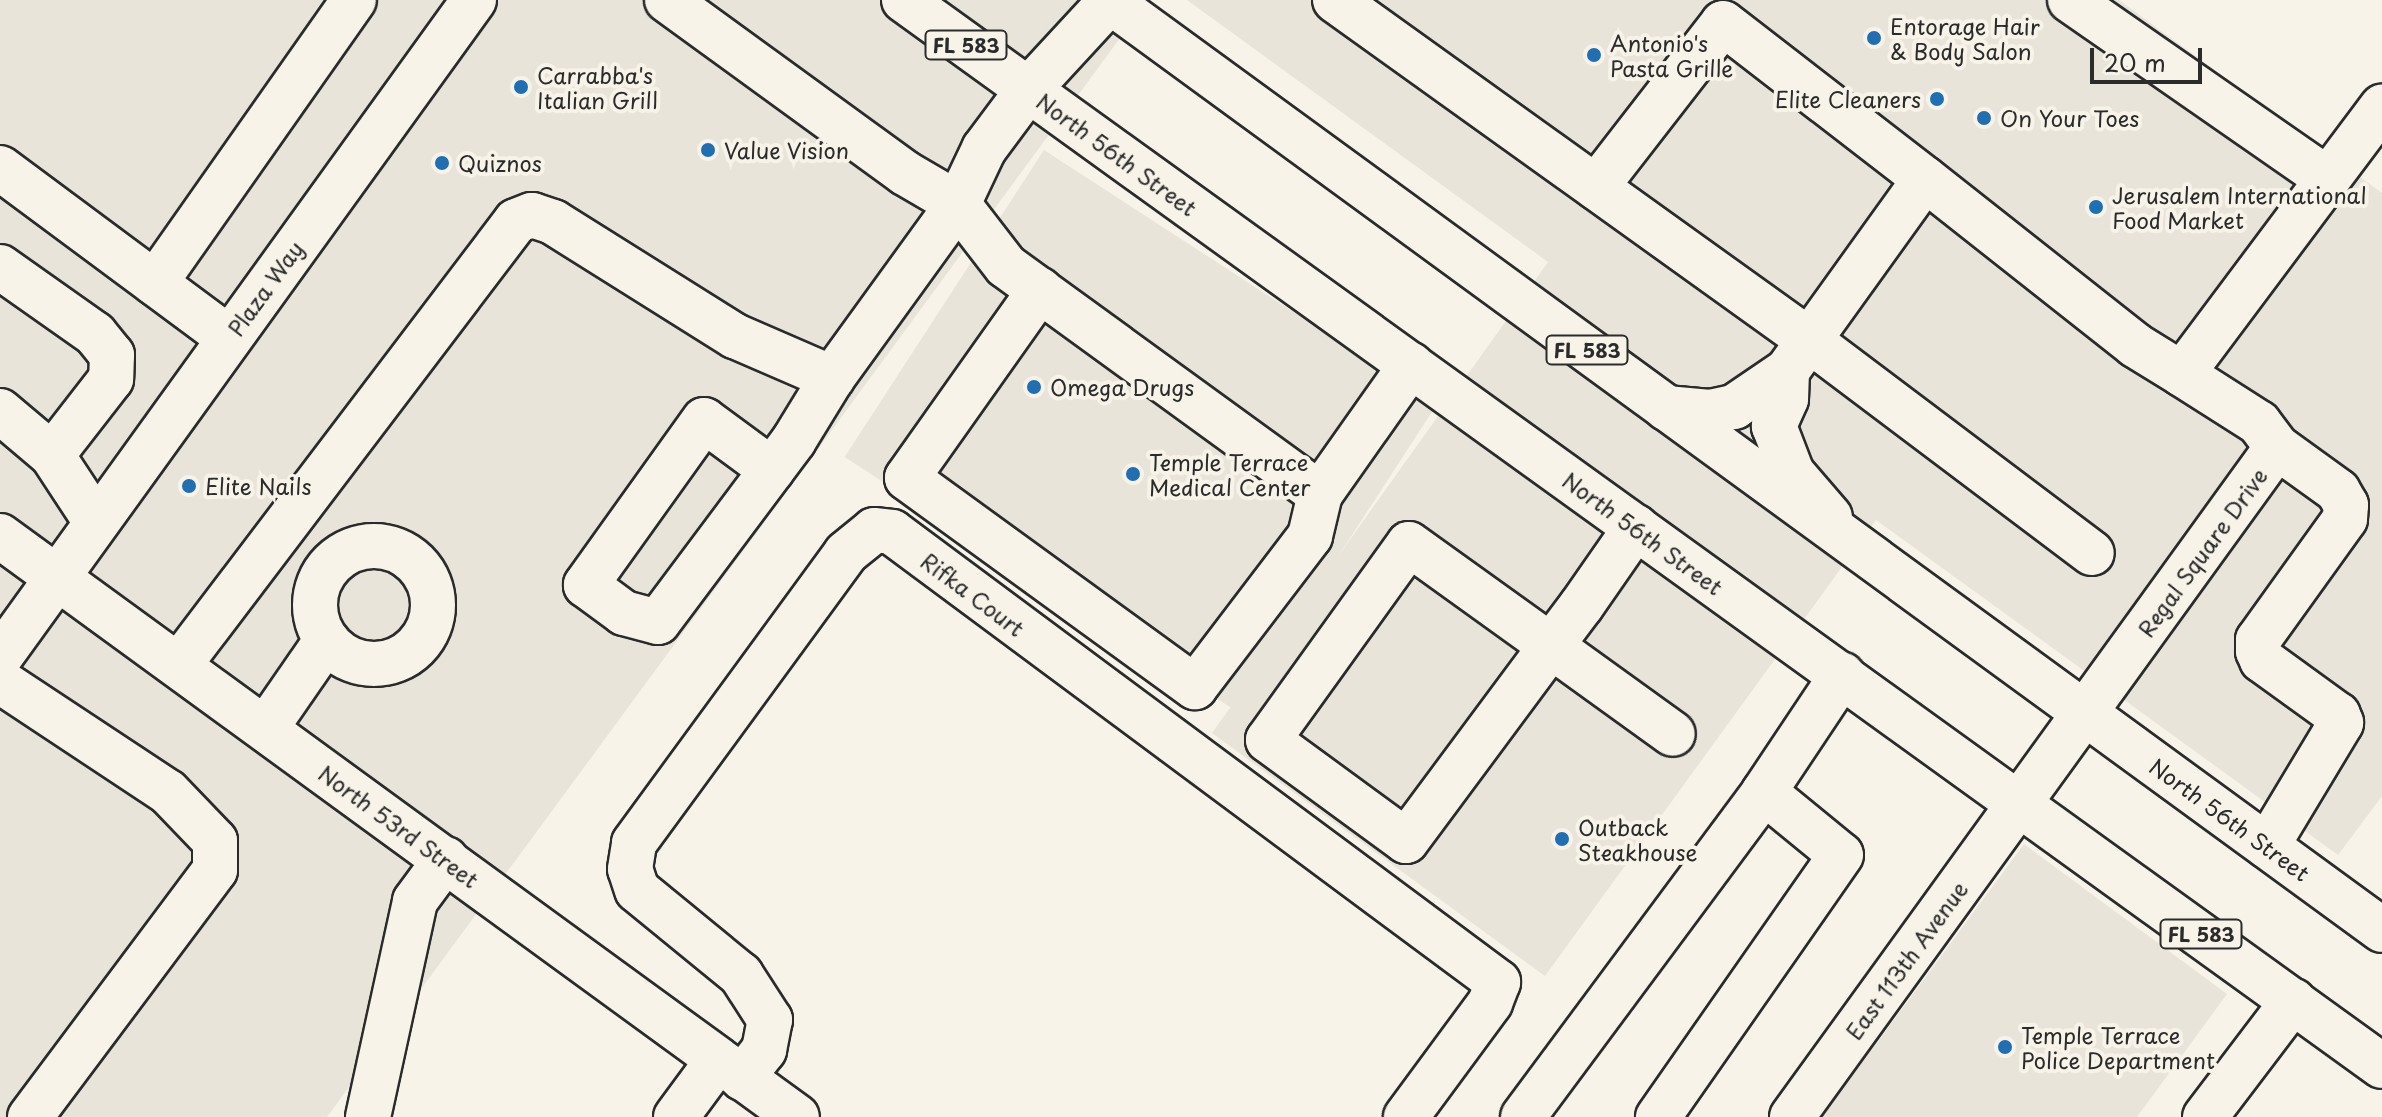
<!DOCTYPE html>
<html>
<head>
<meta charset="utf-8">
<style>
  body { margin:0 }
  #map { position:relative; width:2382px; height:1117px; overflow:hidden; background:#f7f3e8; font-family:"Playpen Sans",sans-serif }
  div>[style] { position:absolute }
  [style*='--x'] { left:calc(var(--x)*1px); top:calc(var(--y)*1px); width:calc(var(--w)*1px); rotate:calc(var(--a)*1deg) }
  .built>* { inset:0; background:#e8e4da; transform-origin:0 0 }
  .roads { filter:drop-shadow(2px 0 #2b2b2b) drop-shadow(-2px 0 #2b2b2b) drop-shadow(0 2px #2b2b2b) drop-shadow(0 -2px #2b2b2b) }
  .minor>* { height:44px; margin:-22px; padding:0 22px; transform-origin:22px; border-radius:22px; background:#f7f3e8 }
  .minor>.ring { margin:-22px; padding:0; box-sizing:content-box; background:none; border:44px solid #f7f3e8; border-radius:50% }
  .major>* { height:44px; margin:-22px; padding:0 22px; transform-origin:22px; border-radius:22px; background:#f7f3e8 }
  .dots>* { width:22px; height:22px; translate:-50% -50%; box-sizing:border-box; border:4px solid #f7f3e8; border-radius:50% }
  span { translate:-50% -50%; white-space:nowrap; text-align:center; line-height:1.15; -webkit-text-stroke:8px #f7f3e8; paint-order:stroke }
  .shield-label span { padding:2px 6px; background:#f7f3e8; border:2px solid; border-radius:6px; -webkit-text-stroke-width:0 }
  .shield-label { font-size:20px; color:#2b2b2b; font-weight:700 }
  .poi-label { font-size:22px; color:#2b2b2b }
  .left { translate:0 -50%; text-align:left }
  .right { translate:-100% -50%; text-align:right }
  .street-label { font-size:22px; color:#2b2b2b }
  .scale { position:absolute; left:2090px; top:48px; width:112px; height:36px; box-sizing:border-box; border:4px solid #2b2b2b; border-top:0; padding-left:10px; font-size:24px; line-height:28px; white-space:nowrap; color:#2b2b2b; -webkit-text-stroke:6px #f7f3e8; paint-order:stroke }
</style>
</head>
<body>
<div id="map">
  <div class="built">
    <div style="clip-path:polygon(0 0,1148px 0,327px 1117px,0 1117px)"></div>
    <div style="clip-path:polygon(1187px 0,2119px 0,2382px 193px,2382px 796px,2338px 855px,1876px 520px,1545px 976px,1212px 733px,1548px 262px)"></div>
    <div style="left:1044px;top:150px;width:468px;height:366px;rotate:33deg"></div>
    <div style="clip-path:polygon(2024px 844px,2227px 994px,2137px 1117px,1822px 1117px)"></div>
  </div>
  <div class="roads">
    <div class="minor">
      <div style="--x:667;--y:0;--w:294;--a:36"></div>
      <div style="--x:905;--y:173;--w:61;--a:30.3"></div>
      <div style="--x:958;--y:204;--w:78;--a:52.3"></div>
      <div style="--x:1006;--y:266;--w:388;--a:36"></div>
      <div style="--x:1320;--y:494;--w:158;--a:-54.8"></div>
      <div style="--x:1335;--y:0;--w:583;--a:35.65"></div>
      <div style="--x:1809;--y:340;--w:354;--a:37"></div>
      <div style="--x:2070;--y:0;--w:314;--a:34.8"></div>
      <div style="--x:0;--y:168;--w:285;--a:36.6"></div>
      <div style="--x:1596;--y:187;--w:207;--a:-52.2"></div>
      <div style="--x:1723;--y:23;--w:255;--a:37.7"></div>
      <div style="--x:0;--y:267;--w:116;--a:35.2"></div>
      <div style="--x:95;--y:334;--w:27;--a:51"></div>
      <div style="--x:112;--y:355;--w:24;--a:92"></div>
      <div style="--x:111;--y:379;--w:96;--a:127.8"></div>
      <div style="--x:155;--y:283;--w:346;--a:-54.9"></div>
      <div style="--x:1040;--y:290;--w:230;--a:125.3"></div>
      <div style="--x:907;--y:478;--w:356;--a:36"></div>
      <div style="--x:1195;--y:687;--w:190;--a:-52.7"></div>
      <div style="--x:1310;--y:536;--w:43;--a:-76.6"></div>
      <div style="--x:1787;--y:371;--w:28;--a:92"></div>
      <div style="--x:1786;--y:399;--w:30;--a:114"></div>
      <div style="--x:1774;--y:426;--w:50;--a:69"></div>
      <div style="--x:1792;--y:473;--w:58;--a:49.2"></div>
      <div style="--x:1666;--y:408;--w:44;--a:5.2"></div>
      <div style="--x:1710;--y:412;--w:25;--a:-12"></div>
      <div style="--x:1734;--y:407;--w:64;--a:-34.2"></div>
      <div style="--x:1787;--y:371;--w:236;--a:-54.3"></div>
      <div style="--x:1925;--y:179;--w:268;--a:38.3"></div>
      <div style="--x:2135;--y:345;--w:55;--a:31.7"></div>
      <div style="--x:0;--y:411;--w:68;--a:40.2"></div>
      <div style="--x:52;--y:455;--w:80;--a:56.7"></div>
      <div style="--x:772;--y:470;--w:84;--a:-143.7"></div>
      <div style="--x:704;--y:420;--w:203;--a:125.6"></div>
      <div style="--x:586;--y:585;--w:47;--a:36.4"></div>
      <div style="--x:624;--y:613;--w:35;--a:15"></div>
      <div style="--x:658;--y:622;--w:227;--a:-53.2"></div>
      <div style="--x:794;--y:440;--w:73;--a:-58.5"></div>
      <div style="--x:832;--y:378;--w:215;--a:-54.1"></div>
      <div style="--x:958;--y:204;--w:61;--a:-64.7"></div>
      <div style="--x:984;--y:149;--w:74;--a:-53.3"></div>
      <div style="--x:1028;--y:90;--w:122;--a:-47.3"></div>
      <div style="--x:1636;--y:527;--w:96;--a:124.8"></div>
      <div style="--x:1581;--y:606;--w:50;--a:126.9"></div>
      <div style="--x:1551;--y:646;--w:243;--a:126.6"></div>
      <div style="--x:1406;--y:841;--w:171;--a:-143.8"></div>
      <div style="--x:1268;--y:740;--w:241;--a:-54.3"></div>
      <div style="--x:1409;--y:544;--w:175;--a:35.7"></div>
      <div style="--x:1551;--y:646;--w:150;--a:35.8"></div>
      <div style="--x:0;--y:536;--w:986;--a:36.09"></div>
      <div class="ring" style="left:315px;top:546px;width:74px;height:74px"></div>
      <div style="--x:0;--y:657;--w:810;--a:-54.19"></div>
      <div style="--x:179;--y:665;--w:557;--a:-52.8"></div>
      <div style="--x:516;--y:221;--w:17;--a:-21"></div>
      <div style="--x:532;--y:215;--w:22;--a:18"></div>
      <div style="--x:553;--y:222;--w:215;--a:32.1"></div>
      <div style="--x:735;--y:336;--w:106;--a:23.4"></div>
      <div style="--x:0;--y:681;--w:201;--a:33.5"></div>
      <div style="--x:168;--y:792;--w:68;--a:46.2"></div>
      <div style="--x:215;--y:841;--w:29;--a:90"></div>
      <div style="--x:215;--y:870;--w:309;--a:126.8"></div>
      <div style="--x:266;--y:728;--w:106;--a:-55.4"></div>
      <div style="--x:1764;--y:792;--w:141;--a:-56.3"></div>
      <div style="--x:2267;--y:846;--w:144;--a:-59"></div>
      <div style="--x:2341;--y:723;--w:9;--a:-111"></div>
      <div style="--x:2338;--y:715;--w:94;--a:-144.1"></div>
      <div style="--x:2262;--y:660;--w:10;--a:-114"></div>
      <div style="--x:2258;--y:651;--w:11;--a:-90"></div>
      <div style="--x:2258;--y:640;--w:149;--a:-54.3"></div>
      <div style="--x:2345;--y:519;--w:14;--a:-86"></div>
      <div style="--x:2346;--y:505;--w:16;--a:-120"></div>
      <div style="--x:2338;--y:491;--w:75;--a:-144.2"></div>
      <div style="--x:742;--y:1078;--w:36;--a:-52"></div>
      <div style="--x:764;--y:1050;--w:31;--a:-79"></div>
      <div style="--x:770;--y:1020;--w:54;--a:-122.8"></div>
      <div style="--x:741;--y:975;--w:134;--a:-140.7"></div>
      <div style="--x:637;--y:890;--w:22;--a:-108"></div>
      <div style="--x:630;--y:869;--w:26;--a:-81"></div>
      <div style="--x:634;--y:843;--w:359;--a:-53.8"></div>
      <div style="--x:846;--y:553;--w:36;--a:-39"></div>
      <div style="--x:874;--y:530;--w:18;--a:6"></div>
      <div style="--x:892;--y:532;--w:755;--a:36.6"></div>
      <div style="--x:1498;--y:982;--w:22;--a:111"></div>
      <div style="--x:1490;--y:1003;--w:142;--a:126.4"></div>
      <div style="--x:368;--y:1117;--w:221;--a:-77.7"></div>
      <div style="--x:415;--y:901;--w:52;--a:-53.6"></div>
      <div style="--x:676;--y:1117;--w:71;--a:-53.6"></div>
      <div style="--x:1523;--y:1117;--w:405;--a:-53.4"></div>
      <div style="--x:1764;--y:792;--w:99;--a:39.3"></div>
      <div style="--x:1841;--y:855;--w:320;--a:124.9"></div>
      <div style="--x:1792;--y:1117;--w:827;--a:-54.1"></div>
      <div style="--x:2277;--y:447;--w:30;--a:-127"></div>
      <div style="--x:2259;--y:423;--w:91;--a:-147.5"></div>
      <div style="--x:2182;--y:374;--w:334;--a:-53.2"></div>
      <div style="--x:2205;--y:1117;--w:146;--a:-52.8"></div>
    </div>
    <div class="major">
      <div style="--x:904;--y:0;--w:1822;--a:35.8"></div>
      <div style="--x:1108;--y:0;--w:1577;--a:36.13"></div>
    </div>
  </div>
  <div class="dots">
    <div style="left:1874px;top:38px;background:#1f6fb2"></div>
    <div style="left:1594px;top:55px;background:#1f6fb2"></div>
    <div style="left:521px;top:87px;background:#1f6fb2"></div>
    <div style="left:1937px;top:99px;background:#1f6fb2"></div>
    <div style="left:1984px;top:118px;background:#1f6fb2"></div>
    <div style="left:708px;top:150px;background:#1f6fb2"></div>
    <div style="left:442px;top:163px;background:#1f6fb2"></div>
    <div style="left:2096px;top:207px;background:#1f6fb2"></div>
    <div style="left:1034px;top:387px;background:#1f6fb2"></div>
    <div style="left:1133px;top:474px;background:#1f6fb2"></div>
    <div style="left:189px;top:486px;background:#1f6fb2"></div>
    <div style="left:1562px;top:839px;background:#1f6fb2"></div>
    <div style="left:2005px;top:1047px;background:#1f6fb2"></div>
  </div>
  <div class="shield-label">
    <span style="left:966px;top:45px">FL 583</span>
    <span style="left:1587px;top:350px">FL 583</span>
    <span style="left:2201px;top:934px">FL 583</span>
  </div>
  <div class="poi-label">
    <span class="left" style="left:1890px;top:38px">Entorage Hair<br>&amp; Body Salon</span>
    <span class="left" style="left:1610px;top:55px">Antonio's<br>Pasta Grille</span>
    <span class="left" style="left:537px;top:87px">Carrabba's<br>Italian Grill</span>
    <span class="right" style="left:1921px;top:99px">Elite Cleaners</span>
    <span class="left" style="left:2000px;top:118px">On Your Toes</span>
    <span class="left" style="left:724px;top:150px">Value Vision</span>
    <span class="left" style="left:458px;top:163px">Quiznos</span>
    <span class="left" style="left:2112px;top:207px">Jerusalem International<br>Food Market</span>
    <span class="left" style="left:1050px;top:387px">Omega Drugs</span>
    <span class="left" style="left:1149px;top:474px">Temple Terrace<br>Medical Center</span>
    <span class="left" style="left:205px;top:486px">Elite Nails</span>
    <span class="left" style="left:1578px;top:839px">Outback<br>Steakhouse</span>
    <span class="left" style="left:2021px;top:1047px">Temple Terrace<br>Police Department</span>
  </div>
  <div class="street-label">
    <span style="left:1117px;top:154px;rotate:36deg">North 56th Street</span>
    <span style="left:265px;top:288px;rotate:-54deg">Plaza Way</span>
    <span style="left:1643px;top:533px;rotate:36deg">North 56th Street</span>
    <span style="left:2202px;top:552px;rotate:-54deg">Regal Square Drive</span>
    <span style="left:973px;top:594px;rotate:37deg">Rifka Court</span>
    <span style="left:2230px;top:819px;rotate:36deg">North 56th Street</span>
    <span style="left:399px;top:826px;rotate:36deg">North 53rd Street</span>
    <span style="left:1906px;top:960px;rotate:-54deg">East 113th Avenue</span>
  </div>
  <div class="scale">20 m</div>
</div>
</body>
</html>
